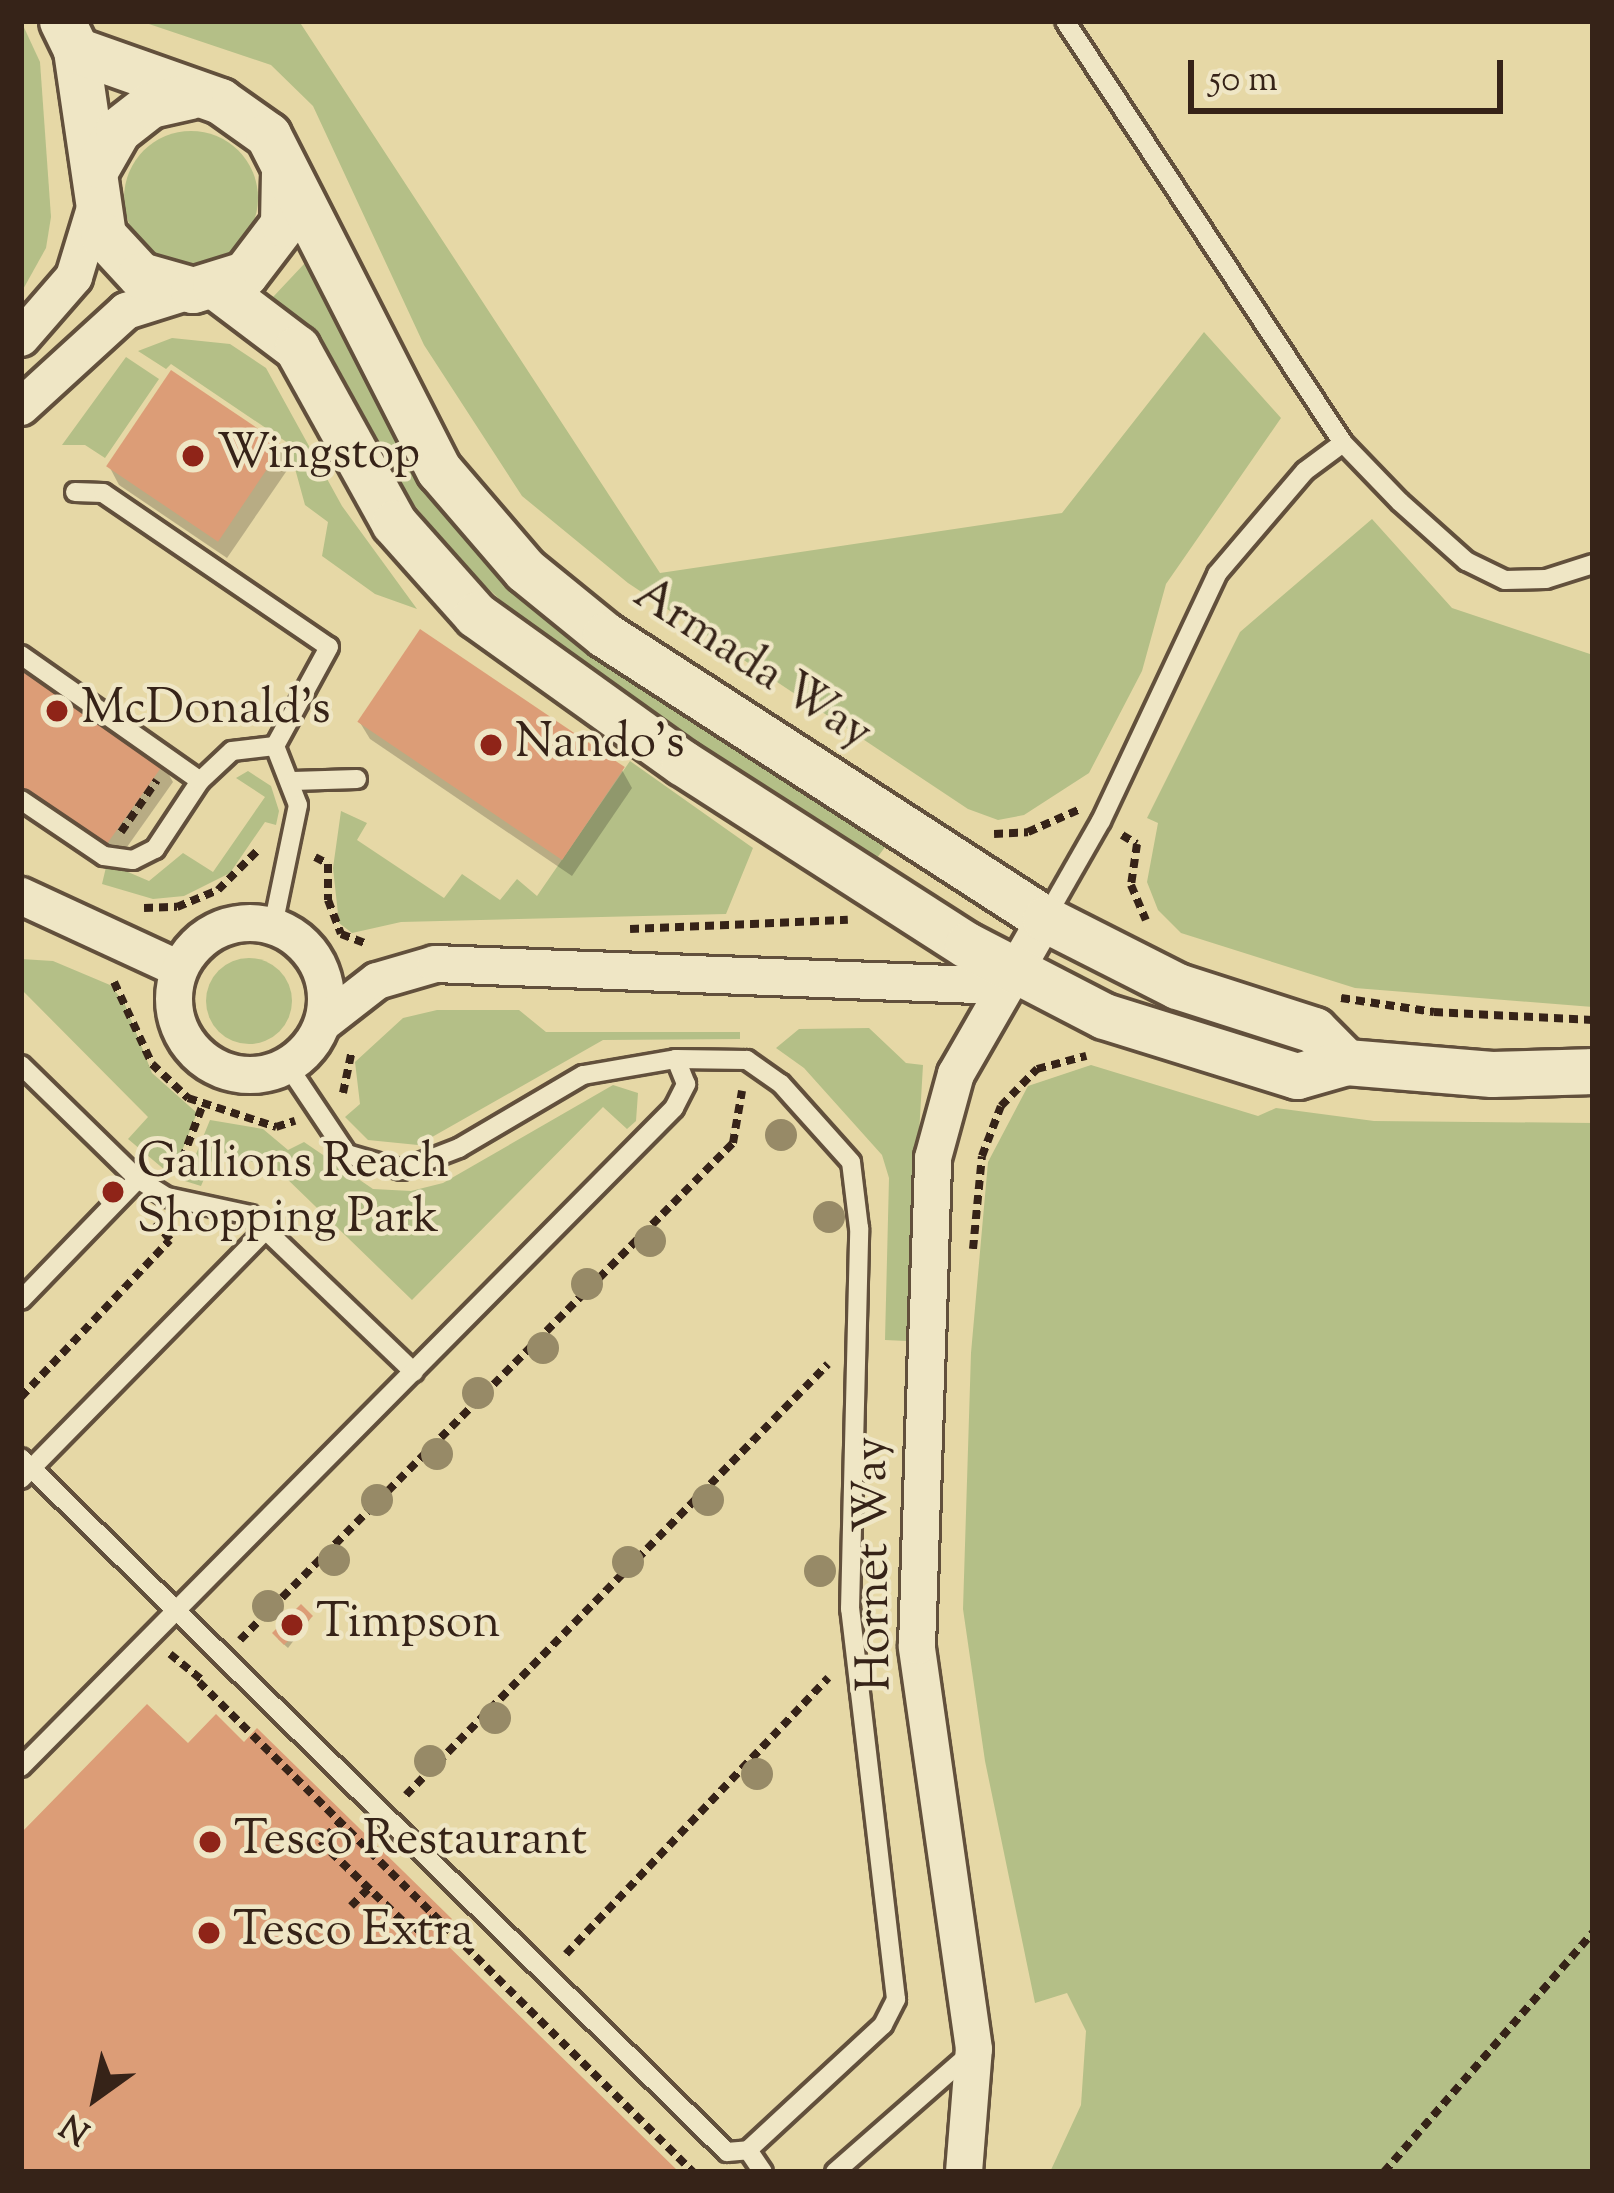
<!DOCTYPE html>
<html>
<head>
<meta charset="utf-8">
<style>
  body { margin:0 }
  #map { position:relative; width:1614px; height:2193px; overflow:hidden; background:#e6d8a6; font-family:"Sorts Mill Goudy",serif }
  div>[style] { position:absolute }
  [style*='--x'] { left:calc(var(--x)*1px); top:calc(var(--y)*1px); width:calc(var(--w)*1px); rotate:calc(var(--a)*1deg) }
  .green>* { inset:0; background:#b4bf87 }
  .round { border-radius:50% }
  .shadow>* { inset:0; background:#0003 }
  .building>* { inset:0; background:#dc9d77; transform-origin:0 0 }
  .path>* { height:8px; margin-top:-4px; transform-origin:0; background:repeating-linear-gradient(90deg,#362318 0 9px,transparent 0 15px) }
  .roads { filter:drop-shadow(3px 0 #62503c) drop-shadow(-3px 0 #62503c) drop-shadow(0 3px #62503c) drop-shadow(0 -3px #62503c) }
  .service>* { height:18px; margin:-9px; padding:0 9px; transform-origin:9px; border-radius:9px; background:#efe6c5 }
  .minor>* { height:36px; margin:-18px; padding:0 18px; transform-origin:18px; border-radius:18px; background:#efe6c5 }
  .minor>.ring { margin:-18px; padding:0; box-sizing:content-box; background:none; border:36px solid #efe6c5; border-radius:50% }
  .tertiary>* { height:45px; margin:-22.5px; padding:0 22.5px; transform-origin:22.5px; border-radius:22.5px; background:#efe6c5 }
  .trees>* { width:32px; height:32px; margin:-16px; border-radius:50%; background:#978a67 }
  .dots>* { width:33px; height:33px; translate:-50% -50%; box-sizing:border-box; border:6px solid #efe6c5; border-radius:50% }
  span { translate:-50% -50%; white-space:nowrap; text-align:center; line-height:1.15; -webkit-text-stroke:9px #efe6c5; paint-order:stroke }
  .poi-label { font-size:48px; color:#362318 }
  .left { translate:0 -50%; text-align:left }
  .street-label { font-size:48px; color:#362318 }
  .frame { position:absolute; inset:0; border:24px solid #362318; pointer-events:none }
  .north { position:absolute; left:36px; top:2037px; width:120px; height:120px; -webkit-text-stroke:9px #efe6c5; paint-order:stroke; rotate:213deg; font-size:33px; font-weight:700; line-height:48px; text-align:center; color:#362318 }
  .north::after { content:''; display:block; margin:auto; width:42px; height:54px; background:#362318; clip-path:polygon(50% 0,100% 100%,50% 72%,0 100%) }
  .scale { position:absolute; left:1188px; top:60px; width:315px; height:54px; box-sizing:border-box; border:6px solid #362318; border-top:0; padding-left:15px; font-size:36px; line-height:42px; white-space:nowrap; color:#362318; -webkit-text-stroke:9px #efe6c5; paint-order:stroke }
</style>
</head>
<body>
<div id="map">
  <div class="green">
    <div style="clip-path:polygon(21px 21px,40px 62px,51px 217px,46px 248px,21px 293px)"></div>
    <div style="clip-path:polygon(140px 21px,299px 21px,660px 573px,1062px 513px,1204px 332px,1281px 418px,1166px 584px,1142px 671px,1089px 773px,1024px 815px,998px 820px,968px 809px,628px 583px,522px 496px,424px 345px,313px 106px,271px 65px)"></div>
    <div class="round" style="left:124px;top:131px;width:134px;height:134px"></div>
    <div style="clip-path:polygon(305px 263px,415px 474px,502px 581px,581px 644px,888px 843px,877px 858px,554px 650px,467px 569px,406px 495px,316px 331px,273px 297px)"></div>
    <div style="clip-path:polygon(172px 338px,230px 344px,266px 368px,342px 506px,417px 609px,375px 594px,322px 556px,328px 522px,305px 505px,288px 443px,171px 364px,166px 369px,138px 351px)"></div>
    <div style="clip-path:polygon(126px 357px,159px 379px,105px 458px,85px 445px,62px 445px)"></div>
    <div style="clip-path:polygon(1372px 519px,1452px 608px,1593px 655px,1593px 1007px,1355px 988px,1181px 933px,1158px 910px,1147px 882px,1158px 823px,1147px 818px,1240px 632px)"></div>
    <div style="clip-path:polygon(630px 761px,753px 848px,726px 914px,401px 922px,352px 933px,339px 923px,333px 868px,341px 811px,367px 823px,357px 840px,444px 898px,462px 874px,500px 900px,517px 879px,537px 896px)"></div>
    <div style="clip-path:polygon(248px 771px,271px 786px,279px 811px,276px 825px,265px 822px,230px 873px,184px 896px,153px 899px,102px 884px,107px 863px,149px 881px,183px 853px,213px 872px,265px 797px,236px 778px)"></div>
    <div class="round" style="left:206px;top:958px;width:86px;height:86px"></div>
    <div style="clip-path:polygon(21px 959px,53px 961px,110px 985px,124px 1002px,152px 1073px,197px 1113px,172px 1176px,128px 1139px,148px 1117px,21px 989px)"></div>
    <div style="clip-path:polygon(437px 1010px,519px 1010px,546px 1032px,740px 1032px,740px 1039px,603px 1040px,418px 1145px,368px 1140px,345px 1117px,360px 1104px,355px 1062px,403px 1018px)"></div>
    <div style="clip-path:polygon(869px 1028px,906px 1063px,923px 1065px,907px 1341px,885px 1340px,889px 1178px,882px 1155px,804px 1068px,776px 1048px,799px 1029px)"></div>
    <div style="clip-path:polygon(1091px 1065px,1258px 1116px,1276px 1108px,1374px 1121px,1593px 1123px,1593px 2172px,1050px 2172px,1081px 2105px,1086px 2031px,1067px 1993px,1035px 2003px,985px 1761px,963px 1609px,971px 1353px,988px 1162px,1028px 1086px)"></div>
    <div style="clip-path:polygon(613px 1085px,638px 1093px,636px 1121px,627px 1129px,603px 1107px,412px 1300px,282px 1174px,243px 1158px,213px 1158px,201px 1186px,185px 1181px,210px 1120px,263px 1129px,288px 1150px,304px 1142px,373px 1189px,411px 1191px,443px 1183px)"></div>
  </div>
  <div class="shadow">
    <div style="clip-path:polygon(279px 448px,290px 466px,227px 558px,119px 485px,109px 466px)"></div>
    <div style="clip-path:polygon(21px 664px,163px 764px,173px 782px,115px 864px,21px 798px)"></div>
    <div style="clip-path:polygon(359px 721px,622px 770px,632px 788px,572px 876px,370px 739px)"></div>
    <div style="clip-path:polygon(311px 1618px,288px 1648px,278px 1639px)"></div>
    <div style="clip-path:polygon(197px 1756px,450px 1921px,438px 1940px,675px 2172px,21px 2172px,21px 1837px)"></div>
  </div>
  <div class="building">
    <div style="left:171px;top:370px;width:135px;height:116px;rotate:34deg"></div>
    <div style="left:420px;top:629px;width:247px;height:112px;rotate:34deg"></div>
    <div style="clip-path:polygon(21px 661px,165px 762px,104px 848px,21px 790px)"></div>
    <div style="left:301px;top:1604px;width:17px;height:41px;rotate:45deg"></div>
    <div style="clip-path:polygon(147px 1704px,188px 1743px,216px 1714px,244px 1742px,257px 1728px,452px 1919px,437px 1935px,679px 2172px,21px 2172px,21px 1833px)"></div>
  </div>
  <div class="path">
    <div style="--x:121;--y:832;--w:63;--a:-55.3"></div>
    <div style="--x:994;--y:834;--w:34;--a:-3"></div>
    <div style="--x:1028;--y:832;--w:55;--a:-23.7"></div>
    <div style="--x:1122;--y:835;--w:17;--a:31"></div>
    <div style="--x:1137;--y:844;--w:41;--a:98.3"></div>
    <div style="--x:1131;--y:885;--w:38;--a:67"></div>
    <div style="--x:315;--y:857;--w:15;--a:28"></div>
    <div style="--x:328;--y:864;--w:36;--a:90"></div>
    <div style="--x:328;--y:900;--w:36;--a:69"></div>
    <div style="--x:341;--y:934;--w:26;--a:21"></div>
    <div style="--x:144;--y:908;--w:33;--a:-2"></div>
    <div style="--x:177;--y:907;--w:44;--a:-22.5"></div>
    <div style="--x:218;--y:890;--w:57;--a:-45"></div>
    <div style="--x:630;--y:929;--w:218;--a:-2.4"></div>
    <div style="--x:114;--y:982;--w:90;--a:65.1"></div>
    <div style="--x:152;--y:1064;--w:50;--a:43.4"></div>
    <div style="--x:188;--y:1098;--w:93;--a:18.2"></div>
    <div style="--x:276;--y:1127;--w:20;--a:-18"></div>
    <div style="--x:1341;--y:998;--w:94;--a:8.6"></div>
    <div style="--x:1434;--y:1012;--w:159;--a:2.9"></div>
    <div style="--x:343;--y:1093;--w:44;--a:-78.2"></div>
    <div style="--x:177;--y:1173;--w:71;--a:-69.3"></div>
    <div style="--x:973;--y:1249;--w:93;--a:-84.5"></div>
    <div style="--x:982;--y:1156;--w:53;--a:-69.2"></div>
    <div style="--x:1001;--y:1106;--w:52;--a:-45.8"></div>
    <div style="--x:1037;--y:1069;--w:51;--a:-14.9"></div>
    <div style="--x:21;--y:1397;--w:216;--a:-46.5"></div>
    <div style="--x:170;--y:1240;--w:23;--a:-128"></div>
    <div style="--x:240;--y:1640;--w:700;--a:-45.23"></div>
    <div style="--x:733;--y:1143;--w:53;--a:-80.2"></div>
    <div style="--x:170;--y:1654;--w:41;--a:39.1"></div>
    <div style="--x:199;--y:1682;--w:696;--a:44.77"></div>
    <div style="--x:406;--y:1795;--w:603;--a:-45.6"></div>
    <div style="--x:343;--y:1820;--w:30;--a:136"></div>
    <div style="--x:321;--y:1841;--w:15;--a:48"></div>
    <div style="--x:331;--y:1852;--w:118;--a:44"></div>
    <div style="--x:416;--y:1934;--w:28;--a:-44"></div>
    <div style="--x:351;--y:1906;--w:25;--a:-45"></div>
    <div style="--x:566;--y:1954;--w:381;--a:-46.5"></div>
    <div style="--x:1384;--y:2172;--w:318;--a:-48.9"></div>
  </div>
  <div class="roads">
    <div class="service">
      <div style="--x:1065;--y:21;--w:505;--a:56.62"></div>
      <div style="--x:1343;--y:443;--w:82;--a:46"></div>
      <div style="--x:1400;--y:502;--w:89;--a:41.8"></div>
      <div style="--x:1466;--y:561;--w:43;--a:26"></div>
      <div style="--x:1505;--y:580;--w:41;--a:-1.4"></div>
      <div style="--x:1546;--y:579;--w:49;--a:-17.7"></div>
      <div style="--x:75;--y:492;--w:28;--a:2"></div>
      <div style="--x:103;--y:493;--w:273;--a:34.3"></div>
      <div style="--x:329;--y:647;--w:113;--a:118.6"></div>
      <div style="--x:275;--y:746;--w:63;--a:68.7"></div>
      <div style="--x:298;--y:805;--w:124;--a:101.7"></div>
      <div style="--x:21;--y:655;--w:219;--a:35.1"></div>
      <div style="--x:293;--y:781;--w:64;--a:-1.8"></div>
      <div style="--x:21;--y:800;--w:100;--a:34"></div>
      <div style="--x:104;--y:856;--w:29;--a:8"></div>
      <div style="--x:133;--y:860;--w:25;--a:-27"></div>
      <div style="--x:155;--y:849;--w:82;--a:-56.5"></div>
      <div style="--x:200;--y:781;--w:44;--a:-43.2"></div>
      <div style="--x:232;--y:751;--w:43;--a:-6.6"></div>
      <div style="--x:1045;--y:919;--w:113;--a:-60.3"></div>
      <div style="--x:1101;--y:821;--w:273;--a:-64.8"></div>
      <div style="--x:1217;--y:574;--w:135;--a:-49.5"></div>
      <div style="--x:1305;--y:471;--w:47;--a:-36.4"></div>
      <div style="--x:21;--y:1065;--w:163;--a:44.3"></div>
      <div style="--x:138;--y:1179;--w:168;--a:134"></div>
      <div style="--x:138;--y:1179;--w:34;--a:32"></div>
      <div style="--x:167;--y:1197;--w:85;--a:12.2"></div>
      <div style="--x:250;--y:1215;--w:227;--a:43.8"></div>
      <div style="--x:21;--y:1458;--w:990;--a:44.51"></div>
      <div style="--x:727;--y:2152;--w:21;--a:-5"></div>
      <div style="--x:748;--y:2150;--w:184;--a:-42.8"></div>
      <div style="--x:883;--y:2025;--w:29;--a:-63"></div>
      <div style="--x:896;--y:1999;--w:393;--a:-96.7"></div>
      <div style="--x:850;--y:1609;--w:381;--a:-88.6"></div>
      <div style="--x:859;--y:1228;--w:66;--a:-96.9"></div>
      <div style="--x:851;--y:1162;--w:105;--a:-131.9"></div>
      <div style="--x:781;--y:1084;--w:42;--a:-144.8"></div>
      <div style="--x:747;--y:1060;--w:71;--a:-179.2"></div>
      <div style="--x:676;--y:1059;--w:94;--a:170.2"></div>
      <div style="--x:583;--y:1075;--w:144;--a:149.5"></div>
      <div style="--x:459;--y:1148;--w:61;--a:158.9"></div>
      <div style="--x:402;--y:1170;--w:57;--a:-163.8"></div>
      <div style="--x:347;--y:1154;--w:106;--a:-123.8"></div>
      <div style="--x:21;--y:1479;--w:352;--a:-45.5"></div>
      <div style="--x:21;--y:1767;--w:928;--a:-45.26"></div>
      <div style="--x:674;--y:1108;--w:27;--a:-63"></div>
      <div style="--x:686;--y:1084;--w:27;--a:-112"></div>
      <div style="--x:748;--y:2150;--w:27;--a:56"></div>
      <div style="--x:835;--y:2172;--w:181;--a:-41.2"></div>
    </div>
    <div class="minor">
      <div style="--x:21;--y:338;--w:81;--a:-49"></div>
      <div style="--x:74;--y:277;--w:72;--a:-73.1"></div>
      <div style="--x:21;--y:407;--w:142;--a:-42.4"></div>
      <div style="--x:126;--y:311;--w:70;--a:-17.4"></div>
      <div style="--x:21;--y:896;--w:174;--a:24.8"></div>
      <div class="ring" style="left:174px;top:923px;width:116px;height:116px"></div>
      <div style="--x:323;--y:1023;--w:68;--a:-37.9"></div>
      <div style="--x:377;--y:981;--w:60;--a:-16.3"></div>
      <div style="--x:435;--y:964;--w:568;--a:2.22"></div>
      <div style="--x:964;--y:2172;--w:123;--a:-85.4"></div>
      <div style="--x:974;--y:2049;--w:407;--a:-98.1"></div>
      <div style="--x:917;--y:1646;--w:488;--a:-88.1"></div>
      <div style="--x:933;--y:1158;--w:87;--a:-74.7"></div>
      <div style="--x:956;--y:1074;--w:179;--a:-60.1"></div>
    </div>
    <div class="tertiary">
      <div style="--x:62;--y:21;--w:32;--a:64"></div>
      <div style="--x:76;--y:50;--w:187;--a:81.7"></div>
      <div style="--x:103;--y:235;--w:54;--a:47.2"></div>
      <div style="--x:140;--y:275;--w:55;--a:15.8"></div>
      <div style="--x:193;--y:290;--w:54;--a:-17.1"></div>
      <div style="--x:245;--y:274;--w:63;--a:-52.8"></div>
      <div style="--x:283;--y:224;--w:52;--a:-88.9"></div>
      <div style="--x:76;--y:50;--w:153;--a:19.5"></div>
      <div style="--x:220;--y:101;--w:59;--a:35.3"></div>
      <div style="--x:268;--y:135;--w:376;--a:63"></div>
      <div style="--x:439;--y:470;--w:132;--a:49.3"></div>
      <div style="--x:525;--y:570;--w:103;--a:39.1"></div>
      <div style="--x:605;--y:635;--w:524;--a:32.84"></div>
      <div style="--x:1045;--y:919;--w:148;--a:26.9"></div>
      <div style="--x:1177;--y:986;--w:144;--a:17.8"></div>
      <div style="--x:1314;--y:1030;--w:45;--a:45"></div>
      <div style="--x:98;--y:165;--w:40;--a:-60.3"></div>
      <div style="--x:118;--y:130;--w:41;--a:-38"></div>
      <div style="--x:150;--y:105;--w:41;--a:-12.7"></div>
      <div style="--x:215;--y:286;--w:103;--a:37.1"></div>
      <div style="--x:297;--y:348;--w:200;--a:61"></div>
      <div style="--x:394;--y:523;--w:123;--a:48.3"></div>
      <div style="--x:476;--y:615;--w:254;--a:35.6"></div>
      <div style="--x:683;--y:763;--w:337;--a:32.7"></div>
      <div style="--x:967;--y:945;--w:154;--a:27.4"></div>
      <div style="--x:1104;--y:1016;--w:202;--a:17.3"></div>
      <div style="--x:1297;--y:1076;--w:51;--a:-15.9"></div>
      <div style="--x:1346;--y:1062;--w:146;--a:4.7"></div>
      <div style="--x:1492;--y:1074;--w:101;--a:-1.7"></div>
    </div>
  </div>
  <div class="trees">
    <div style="left:781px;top:1135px"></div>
    <div style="left:829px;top:1217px"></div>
    <div style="left:650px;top:1241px"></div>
    <div style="left:587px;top:1284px"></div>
    <div style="left:543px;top:1348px"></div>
    <div style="left:478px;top:1393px"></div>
    <div style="left:437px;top:1454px"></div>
    <div style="left:377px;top:1500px"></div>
    <div style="left:708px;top:1500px"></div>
    <div style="left:334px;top:1560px"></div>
    <div style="left:628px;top:1562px"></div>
    <div style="left:820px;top:1571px"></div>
    <div style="left:268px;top:1606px"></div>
    <div style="left:495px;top:1718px"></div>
    <div style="left:430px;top:1761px"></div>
    <div style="left:757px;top:1774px"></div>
  </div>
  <div class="dots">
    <div style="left:193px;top:456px;background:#8f2418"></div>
    <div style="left:57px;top:711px;background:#8f2418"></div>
    <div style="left:491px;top:745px;background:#8f2418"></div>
    <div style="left:113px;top:1192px;background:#8f2418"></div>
    <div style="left:292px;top:1625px;background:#8f2418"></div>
    <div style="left:210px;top:1842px;background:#8f2418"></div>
    <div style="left:209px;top:1933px;background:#8f2418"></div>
  </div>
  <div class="poi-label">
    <span class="left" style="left:217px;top:456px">Wingstop</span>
    <span class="left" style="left:81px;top:711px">McDonald's</span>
    <span class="left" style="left:515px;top:745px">Nando's</span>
    <span class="left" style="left:137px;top:1192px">Gallions Reach<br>Shopping Park</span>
    <span class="left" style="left:316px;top:1625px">Timpson</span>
    <span class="left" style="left:234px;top:1842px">Tesco Restaurant</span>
    <span class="left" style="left:233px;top:1933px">Tesco Extra</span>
  </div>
  <div class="street-label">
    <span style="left:752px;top:665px;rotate:33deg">Armada Way</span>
    <span style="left:875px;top:1564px;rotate:-91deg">Hornet Way</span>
  </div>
  <div class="frame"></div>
  <div class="north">N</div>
  <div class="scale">50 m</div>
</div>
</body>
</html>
